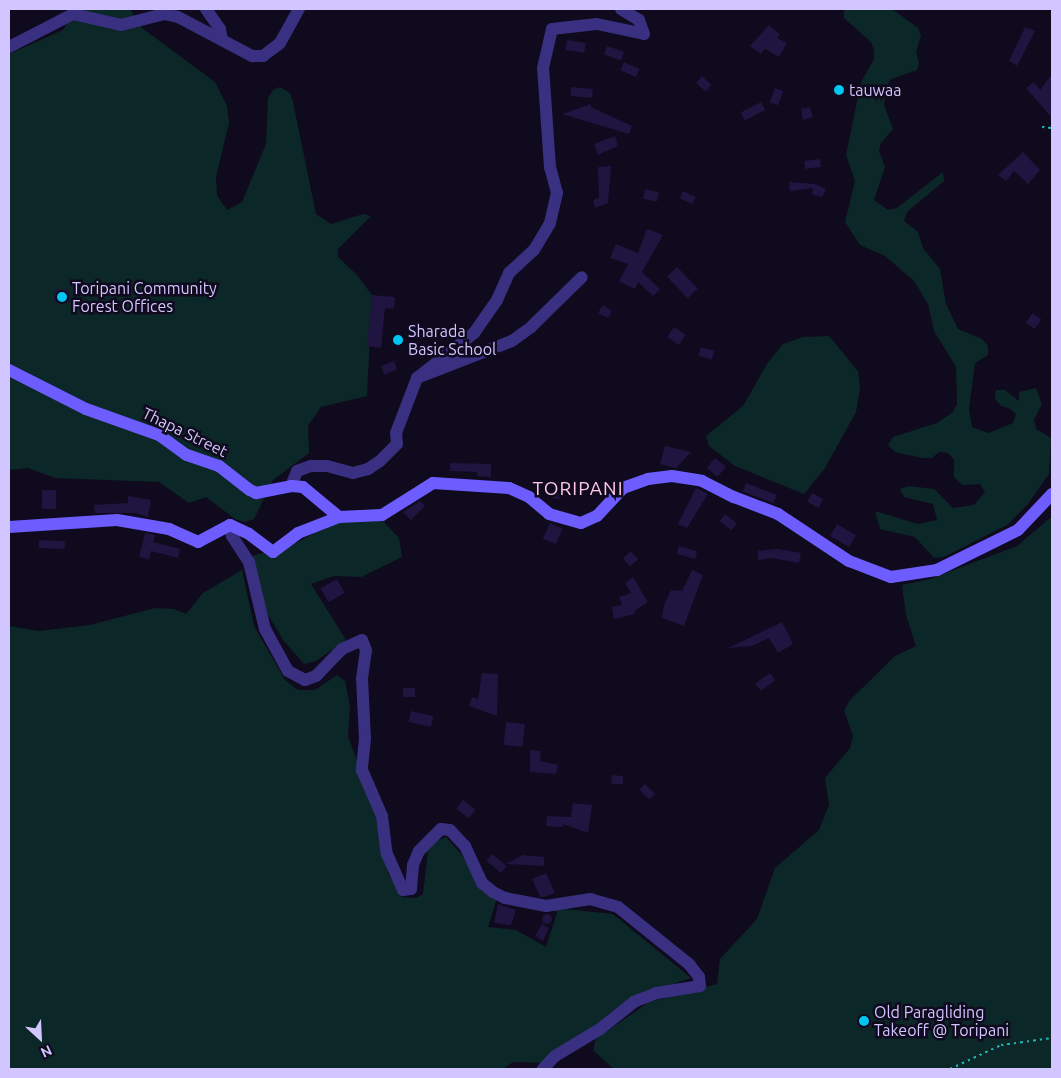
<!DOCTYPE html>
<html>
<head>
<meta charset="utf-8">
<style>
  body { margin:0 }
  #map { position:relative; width:1061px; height:1078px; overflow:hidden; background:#0f0a1d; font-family:Ubuntu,sans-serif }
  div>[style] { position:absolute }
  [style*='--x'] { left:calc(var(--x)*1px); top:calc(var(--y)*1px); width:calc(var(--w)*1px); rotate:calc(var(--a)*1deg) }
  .green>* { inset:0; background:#0c2728 }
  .building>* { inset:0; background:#201440; transform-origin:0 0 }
  .round { border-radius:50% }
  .path>* { height:2px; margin-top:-1px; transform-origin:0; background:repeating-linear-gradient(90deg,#22b5b7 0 2.5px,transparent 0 6.5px) }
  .street>* { height:12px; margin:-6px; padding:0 6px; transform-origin:6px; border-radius:6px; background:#393081 }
  .secondary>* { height:12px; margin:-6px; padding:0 6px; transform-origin:6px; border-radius:6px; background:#6d5dff }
  .dots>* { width:14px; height:14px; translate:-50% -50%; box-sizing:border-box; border:2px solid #0f0a1d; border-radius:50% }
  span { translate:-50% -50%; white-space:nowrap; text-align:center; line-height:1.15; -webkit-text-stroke:5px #0f0a1d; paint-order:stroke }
  .poi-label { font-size:16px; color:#d1c6ff }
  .left { translate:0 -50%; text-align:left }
  .street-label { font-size:16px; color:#d1c6ff }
  .quarter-label { font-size:19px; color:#ffc8e7; letter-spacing:1px }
  .frame { position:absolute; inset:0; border:10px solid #d1c6ff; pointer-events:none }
  .north { position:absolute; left:15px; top:1013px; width:50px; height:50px; -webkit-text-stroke:4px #0f0a1d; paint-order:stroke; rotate:155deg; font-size:14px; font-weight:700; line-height:20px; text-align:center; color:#d1c6ff }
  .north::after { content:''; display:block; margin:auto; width:18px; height:22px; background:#d1c6ff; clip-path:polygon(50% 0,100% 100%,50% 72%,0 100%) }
</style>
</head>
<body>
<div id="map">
  <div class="green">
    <div style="clip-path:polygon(76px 9px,130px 9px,142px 28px,215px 82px,227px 106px,229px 123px,216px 177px,217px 195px,227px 210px,242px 202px,266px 144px,268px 98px,273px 90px,280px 87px,290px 93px,293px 102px,316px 214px,331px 224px,363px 214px,371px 216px,338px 249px,338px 257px,357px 275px,372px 295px,367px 396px,321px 407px,308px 426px,309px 453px,273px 480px,254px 519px,245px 522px,235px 519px,206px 497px,189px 503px,159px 482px,55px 478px,28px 468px,9px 470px,9px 54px,63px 30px)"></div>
    <div style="clip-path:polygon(844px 9px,892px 9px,918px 28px,921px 35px,916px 53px,919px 62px,917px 70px,891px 79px,886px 87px,884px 105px,893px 129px,881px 143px,879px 151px,885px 167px,874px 200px,888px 210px,897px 208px,943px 172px,944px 181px,907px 212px,904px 221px,918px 232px,923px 248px,940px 269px,946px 304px,958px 329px,982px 339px,988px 346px,988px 355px,975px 363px,969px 409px,972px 427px,989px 433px,1013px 423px,1016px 414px,1009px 408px,1001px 406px,995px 399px,996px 390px,1005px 390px,1019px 401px,1019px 392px,1036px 388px,1042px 404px,1034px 420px,1036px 429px,1051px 438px,1049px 474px,1028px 504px,1007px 525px,944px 557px,934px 558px,915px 537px,880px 529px,875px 511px,918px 524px,937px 520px,933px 504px,904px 497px,900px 489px,909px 486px,934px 489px,953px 508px,974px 505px,985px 492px,980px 484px,962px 485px,954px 477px,954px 460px,948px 453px,939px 452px,932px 458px,922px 458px,895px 452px,888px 445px,893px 437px,937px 423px,953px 412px,957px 404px,956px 367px,934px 331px,928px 304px,914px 281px,885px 256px,860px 245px,845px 222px,855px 181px,846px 155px,861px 82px,874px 59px,874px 50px,871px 42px,844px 18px)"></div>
    <div style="clip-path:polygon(829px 336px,858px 371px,860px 389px,856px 412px,825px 468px,804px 494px,735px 466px,709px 446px,706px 436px,743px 406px,767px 364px,783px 344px,803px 337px)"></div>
    <div style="clip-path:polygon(379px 517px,399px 538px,402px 557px,361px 577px,334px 576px,311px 584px,346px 640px,316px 661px,304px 664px,283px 640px,264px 608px,252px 556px,290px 546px,333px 523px)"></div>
    <div style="clip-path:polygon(1050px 518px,1052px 518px,1052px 1069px,614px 1069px,593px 1050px,596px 1039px,649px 1002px,717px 984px,720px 959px,757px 919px,775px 868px,819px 830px,829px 805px,825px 778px,850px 748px,853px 736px,844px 711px,850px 700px,895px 656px,916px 646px,906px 615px,902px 585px,930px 579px,1017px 546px)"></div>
    <div style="clip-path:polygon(242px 570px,254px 626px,285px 680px,298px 690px,315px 690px,337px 675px,345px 681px,350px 707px,348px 736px,373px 804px,388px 873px,402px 897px,416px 898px,423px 894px,428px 851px,436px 841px,446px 837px,462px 855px,479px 888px,497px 898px,488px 927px,516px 930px,546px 947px,557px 913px,555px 908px,613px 914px,691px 978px,635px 997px,541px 1063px,513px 1062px,503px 1069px,9px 1069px,9px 626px,39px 631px,90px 625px,155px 608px,174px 609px,186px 614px,203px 593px)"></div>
  </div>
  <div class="building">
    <div style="clip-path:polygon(769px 25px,780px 34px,777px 38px,787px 43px,779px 57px,765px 49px,761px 54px,750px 46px)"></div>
    <div style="clip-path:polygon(1025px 27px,1035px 31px,1017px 66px,1009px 61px)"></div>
    <div style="left:567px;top:40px;width:19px;height:10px;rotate:9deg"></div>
    <div style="left:607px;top:46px;width:18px;height:9px;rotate:19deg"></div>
    <div style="left:624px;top:62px;width:17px;height:9px;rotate:24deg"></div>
    <div style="clip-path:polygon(1052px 74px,1052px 118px,1026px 88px,1034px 82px,1040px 90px)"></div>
    <div style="left:702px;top:76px;width:13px;height:9px;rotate:42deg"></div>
    <div class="round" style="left:832px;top:84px;width:12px;height:12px"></div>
    <div style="left:571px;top:87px;width:22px;height:9px;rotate:5deg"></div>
    <div style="left:775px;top:88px;width:9px;height:15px;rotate:21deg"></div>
    <div style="left:761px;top:102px;width:9px;height:23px;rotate:63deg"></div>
    <div style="clip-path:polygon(591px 104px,591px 107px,632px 126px,629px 134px,562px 114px)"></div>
    <div style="clip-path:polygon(810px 107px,813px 117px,803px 120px,801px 109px)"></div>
    <div style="clip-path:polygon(615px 136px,618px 146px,598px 155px,594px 144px)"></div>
    <div style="clip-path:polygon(1023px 152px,1040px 170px,1028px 184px,1014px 171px,1006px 181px,998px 175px)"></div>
    <div style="left:820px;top:159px;width:8px;height:16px;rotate:83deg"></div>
    <div style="clip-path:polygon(611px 166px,608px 203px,595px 208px,593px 200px,599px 198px,598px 167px)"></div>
    <div style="clip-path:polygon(789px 182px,815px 184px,826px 189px,822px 197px,812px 194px,813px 188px,790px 191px)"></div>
    <div style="left:645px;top:189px;width:14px;height:10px;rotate:12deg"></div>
    <div style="left:683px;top:191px;width:14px;height:8px;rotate:25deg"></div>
    <div style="clip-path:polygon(647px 229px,663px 235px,642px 272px,660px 289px,653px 296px,638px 282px,635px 289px,619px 281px,628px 264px,610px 258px,616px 244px,638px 253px)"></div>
    <div style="left:677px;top:267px;width:30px;height:14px;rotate:46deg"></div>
    <div style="left:55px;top:289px;width:15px;height:13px;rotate:4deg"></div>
    <div style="clip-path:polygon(372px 295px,395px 297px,394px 309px,385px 308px,381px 348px,367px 346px)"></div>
    <div style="clip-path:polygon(603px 305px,612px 311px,608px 318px,598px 313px)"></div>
    <div style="left:1033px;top:313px;width:11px;height:12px;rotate:38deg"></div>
    <div style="left:674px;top:327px;width:14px;height:12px;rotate:34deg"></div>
    <div style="left:701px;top:347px;width:14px;height:9px;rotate:17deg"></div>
    <div style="left:394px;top:361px;width:9px;height:14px;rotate:69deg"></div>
    <div style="clip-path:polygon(665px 446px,691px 452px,676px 468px,660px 464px)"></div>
    <div style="left:715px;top:458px;width:14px;height:13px;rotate:39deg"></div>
    <div style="clip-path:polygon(450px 463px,491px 464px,491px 477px,477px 476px,477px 472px,450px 471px)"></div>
    <div style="left:555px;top:481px;width:9px;height:17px;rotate:13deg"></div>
    <div style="left:746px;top:483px;width:33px;height:9px;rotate:21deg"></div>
    <div style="clip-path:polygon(696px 488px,708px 494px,687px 528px,678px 524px)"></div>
    <div style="left:42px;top:490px;width:14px;height:19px"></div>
    <div style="left:812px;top:493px;width:13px;height:10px;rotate:29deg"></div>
    <div style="clip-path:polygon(128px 496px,151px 500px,148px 517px,136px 513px,95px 513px,94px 505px,128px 503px)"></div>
    <div style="clip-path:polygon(420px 501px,425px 506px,411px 520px,403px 512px)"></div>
    <div style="left:725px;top:514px;width:15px;height:9px;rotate:37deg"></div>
    <div style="left:550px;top:523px;width:14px;height:17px;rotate:25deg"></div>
    <div style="left:837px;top:524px;width:22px;height:14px;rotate:30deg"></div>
    <div style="clip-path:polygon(145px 533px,155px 535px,153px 542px,180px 549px,178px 558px,151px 551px,149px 559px,139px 557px)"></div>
    <div style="left:39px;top:540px;width:26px;height:8px;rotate:2deg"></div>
    <div style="left:679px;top:546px;width:19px;height:8px;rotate:16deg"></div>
    <div style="clip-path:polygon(777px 549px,801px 553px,799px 563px,771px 558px,758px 560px,758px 551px)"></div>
    <div style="left:631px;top:551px;width:11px;height:11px;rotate:49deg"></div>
    <div style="clip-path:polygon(692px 570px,703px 575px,684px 626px,662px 618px,664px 605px,671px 590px,682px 591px)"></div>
    <div style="clip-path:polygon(633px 577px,648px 602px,634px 611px,635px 614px,614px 619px,612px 607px,622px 605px,619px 597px,631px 593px,625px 583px)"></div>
    <div style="left:337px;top:579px;width:16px;height:19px;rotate:60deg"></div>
    <div style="clip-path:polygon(782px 622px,793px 644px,778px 653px,769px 638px,752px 646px,728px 648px)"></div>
    <div style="clip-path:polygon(482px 673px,498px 674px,497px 716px,469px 706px,472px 697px,478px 699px)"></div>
    <div style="left:770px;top:673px;width:9px;height:18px;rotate:54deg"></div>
    <div style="left:403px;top:688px;width:12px;height:9px"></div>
    <div style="left:411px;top:711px;width:23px;height:11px;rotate:13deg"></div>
    <div style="left:506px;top:722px;width:19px;height:23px;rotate:6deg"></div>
    <div style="clip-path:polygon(530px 750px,541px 751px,540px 761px,558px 765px,556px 774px,530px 772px)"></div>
    <div style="clip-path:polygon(612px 775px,623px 776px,623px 784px,611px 784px)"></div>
    <div style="left:645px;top:784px;width:14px;height:8px;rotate:45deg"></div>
    <div style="left:463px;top:800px;width:16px;height:11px;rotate:38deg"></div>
    <div style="clip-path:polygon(573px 803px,592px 805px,588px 833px,563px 824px,563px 827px,546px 826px,547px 816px,571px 817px)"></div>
    <div style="left:492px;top:854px;width:19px;height:9px;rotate:39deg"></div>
    <div style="clip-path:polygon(523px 855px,544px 857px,544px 866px,506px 864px)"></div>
    <div style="clip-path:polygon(546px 873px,555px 893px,544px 897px,540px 897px,532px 879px)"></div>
    <div style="clip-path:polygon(498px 904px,516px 910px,511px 925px,494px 923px)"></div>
    <div class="round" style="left:542px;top:914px;width:10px;height:10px"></div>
    <div style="clip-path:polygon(542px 924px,549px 928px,543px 941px,535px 936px)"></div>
  </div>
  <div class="path">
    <div style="--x:1042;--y:127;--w:10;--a:6"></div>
    <div style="--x:950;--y:1069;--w:56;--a:-25.2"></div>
    <div style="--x:1001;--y:1045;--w:51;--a:-7.8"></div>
  </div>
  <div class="street">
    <div style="--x:206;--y:9;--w:24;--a:55"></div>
    <div style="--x:220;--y:29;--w:11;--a:80"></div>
    <div style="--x:9;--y:47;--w:72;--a:-27.3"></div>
    <div style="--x:73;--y:14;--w:49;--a:12.9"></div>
    <div style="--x:121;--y:25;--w:44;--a:-14.3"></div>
    <div style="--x:164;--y:14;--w:14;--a:12"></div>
    <div style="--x:178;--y:17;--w:84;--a:27.8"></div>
    <div style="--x:252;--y:56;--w:11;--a:0"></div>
    <div style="--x:263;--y:56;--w:21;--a:-37"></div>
    <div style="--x:280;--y:43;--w:39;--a:-61"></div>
    <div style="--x:417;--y:378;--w:73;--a:-38.3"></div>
    <div style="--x:474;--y:333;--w:40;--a:-55.1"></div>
    <div style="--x:497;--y:300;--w:30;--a:-66"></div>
    <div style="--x:509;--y:273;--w:34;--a:-43"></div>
    <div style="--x:534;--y:250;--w:31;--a:-59"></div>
    <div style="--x:550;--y:223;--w:31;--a:-77"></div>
    <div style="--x:557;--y:193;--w:27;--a:-105"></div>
    <div style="--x:550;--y:167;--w:99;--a:-94"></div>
    <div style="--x:543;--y:68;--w:40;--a:-77"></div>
    <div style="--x:552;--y:29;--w:45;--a:-6.3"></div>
    <div style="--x:597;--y:24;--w:48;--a:12"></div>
    <div style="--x:644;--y:34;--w:15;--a:-110"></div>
    <div style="--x:639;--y:20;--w:21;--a:-149"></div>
    <div style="--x:291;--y:486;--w:16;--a:-68"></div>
    <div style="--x:297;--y:471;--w:15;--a:-20"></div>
    <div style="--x:311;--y:466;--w:16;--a:0"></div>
    <div style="--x:327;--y:466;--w:27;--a:15"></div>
    <div style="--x:353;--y:473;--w:16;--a:-15"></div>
    <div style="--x:368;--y:469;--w:14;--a:-34"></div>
    <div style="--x:380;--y:461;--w:24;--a:-45"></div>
    <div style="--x:397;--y:444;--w:11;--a:-95"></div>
    <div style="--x:396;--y:433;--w:59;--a:-69.1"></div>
    <div style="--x:417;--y:378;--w:102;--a:-21.3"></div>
    <div style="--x:512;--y:341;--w:24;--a:-36"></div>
    <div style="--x:531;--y:327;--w:71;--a:-44.4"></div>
    <div style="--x:230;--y:525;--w:11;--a:80"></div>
    <div style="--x:232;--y:536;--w:31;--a:57"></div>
    <div style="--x:249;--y:562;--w:69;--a:76.6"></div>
    <div style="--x:265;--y:629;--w:48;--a:61.3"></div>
    <div style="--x:288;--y:671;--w:19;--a:28"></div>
    <div style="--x:305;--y:680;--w:12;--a:-20"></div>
    <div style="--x:316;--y:676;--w:37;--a:-46"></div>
    <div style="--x:342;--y:649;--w:22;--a:-24"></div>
    <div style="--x:362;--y:640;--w:11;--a:68"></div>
    <div style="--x:366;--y:650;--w:28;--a:98"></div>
    <div style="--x:362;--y:678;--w:61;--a:87.2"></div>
    <div style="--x:365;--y:739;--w:31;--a:96"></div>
    <div style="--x:362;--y:770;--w:50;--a:66.5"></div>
    <div style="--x:382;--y:816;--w:38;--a:83"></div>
    <div style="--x:387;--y:854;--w:39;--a:66"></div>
    <div style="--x:403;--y:890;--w:8;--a:-7"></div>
    <div style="--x:411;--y:889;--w:24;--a:-85"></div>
    <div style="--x:413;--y:865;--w:15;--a:-67"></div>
    <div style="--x:419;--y:851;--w:31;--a:-45"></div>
    <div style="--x:441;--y:829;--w:9;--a:6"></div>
    <div style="--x:450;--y:830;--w:22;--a:47"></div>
    <div style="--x:465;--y:846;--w:41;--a:65.3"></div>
    <div style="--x:482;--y:883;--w:14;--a:39"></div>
    <div style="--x:493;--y:892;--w:13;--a:27"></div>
    <div style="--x:505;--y:898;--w:42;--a:11"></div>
    <div style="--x:546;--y:906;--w:45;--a:-9"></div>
    <div style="--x:590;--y:899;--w:29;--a:16"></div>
    <div style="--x:618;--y:907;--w:91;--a:38.8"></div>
    <div style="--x:689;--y:964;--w:16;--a:52"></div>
    <div style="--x:699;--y:977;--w:9;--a:84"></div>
    <div style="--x:700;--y:986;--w:44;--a:170.8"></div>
    <div style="--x:657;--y:993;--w:25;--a:159"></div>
    <div style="--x:634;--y:1002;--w:43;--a:141.5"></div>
    <div style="--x:600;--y:1029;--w:52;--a:149"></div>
    <div style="--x:555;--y:1056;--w:18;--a:133"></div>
  </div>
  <div class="secondary">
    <div style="--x:9;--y:370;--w:86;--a:26.9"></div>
    <div style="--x:86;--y:409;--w:77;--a:19.6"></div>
    <div style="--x:159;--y:435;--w:34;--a:36"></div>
    <div style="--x:187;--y:455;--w:34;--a:19"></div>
    <div style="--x:219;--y:466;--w:39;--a:38"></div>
    <div style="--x:250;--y:490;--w:7;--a:27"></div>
    <div style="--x:256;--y:493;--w:36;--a:-11"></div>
    <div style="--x:291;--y:486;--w:12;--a:5"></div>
    <div style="--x:303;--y:487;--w:47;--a:39.8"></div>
    <div style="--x:9;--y:527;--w:108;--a:-3.7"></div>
    <div style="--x:117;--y:520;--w:53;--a:9.8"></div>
    <div style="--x:169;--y:529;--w:32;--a:24"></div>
    <div style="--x:198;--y:542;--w:36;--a:-28"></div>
    <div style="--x:230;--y:525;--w:21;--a:25"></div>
    <div style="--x:249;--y:534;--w:30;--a:37"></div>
    <div style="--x:273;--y:552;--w:31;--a:-37"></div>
    <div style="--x:298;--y:533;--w:44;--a:-21.3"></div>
    <div style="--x:339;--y:517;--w:43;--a:-2.7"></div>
    <div style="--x:382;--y:515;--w:60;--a:-32.1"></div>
    <div style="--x:433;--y:483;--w:76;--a:3.8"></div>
    <div style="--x:509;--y:488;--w:22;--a:24"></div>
    <div style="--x:529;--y:497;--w:26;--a:40"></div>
    <div style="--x:549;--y:514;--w:33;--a:16"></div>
    <div style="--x:581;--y:523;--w:17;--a:-24"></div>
    <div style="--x:597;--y:516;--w:38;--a:-47"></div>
    <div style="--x:623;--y:488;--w:27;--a:-20"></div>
    <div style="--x:648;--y:479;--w:24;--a:-7"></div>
    <div style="--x:672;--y:476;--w:30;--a:9"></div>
    <div style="--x:702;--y:481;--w:36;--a:27"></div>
    <div style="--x:734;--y:497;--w:47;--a:21.1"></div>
    <div style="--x:778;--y:514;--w:85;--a:33.5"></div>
    <div style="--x:849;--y:561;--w:45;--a:20.9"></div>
    <div style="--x:891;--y:577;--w:47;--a:-8.7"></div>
    <div style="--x:937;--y:570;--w:90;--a:-26.3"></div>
    <div style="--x:1018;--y:530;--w:50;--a:-46.6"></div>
  </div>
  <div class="dots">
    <div style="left:839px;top:90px;background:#00c7f1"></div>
    <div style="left:62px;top:297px;background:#00c7f1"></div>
    <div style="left:398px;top:340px;background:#00c7f1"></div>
    <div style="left:864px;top:1021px;background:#00c7f1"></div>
  </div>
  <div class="poi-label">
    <span class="left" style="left:849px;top:90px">tauwaa</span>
    <span class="left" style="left:72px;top:297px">Toripani Community<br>Forest Offices</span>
    <span class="left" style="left:408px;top:340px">Sharada<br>Basic School</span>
    <span class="left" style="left:874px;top:1021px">Old Paragliding<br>Takeoff @ Toripani</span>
  </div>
  <div class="street-label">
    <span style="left:185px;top:432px;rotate:26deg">Thapa Street</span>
  </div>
  <div class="quarter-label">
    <span style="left:578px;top:489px">TORIPANI</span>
  </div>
  <div class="frame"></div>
  <div class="north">N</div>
</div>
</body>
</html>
